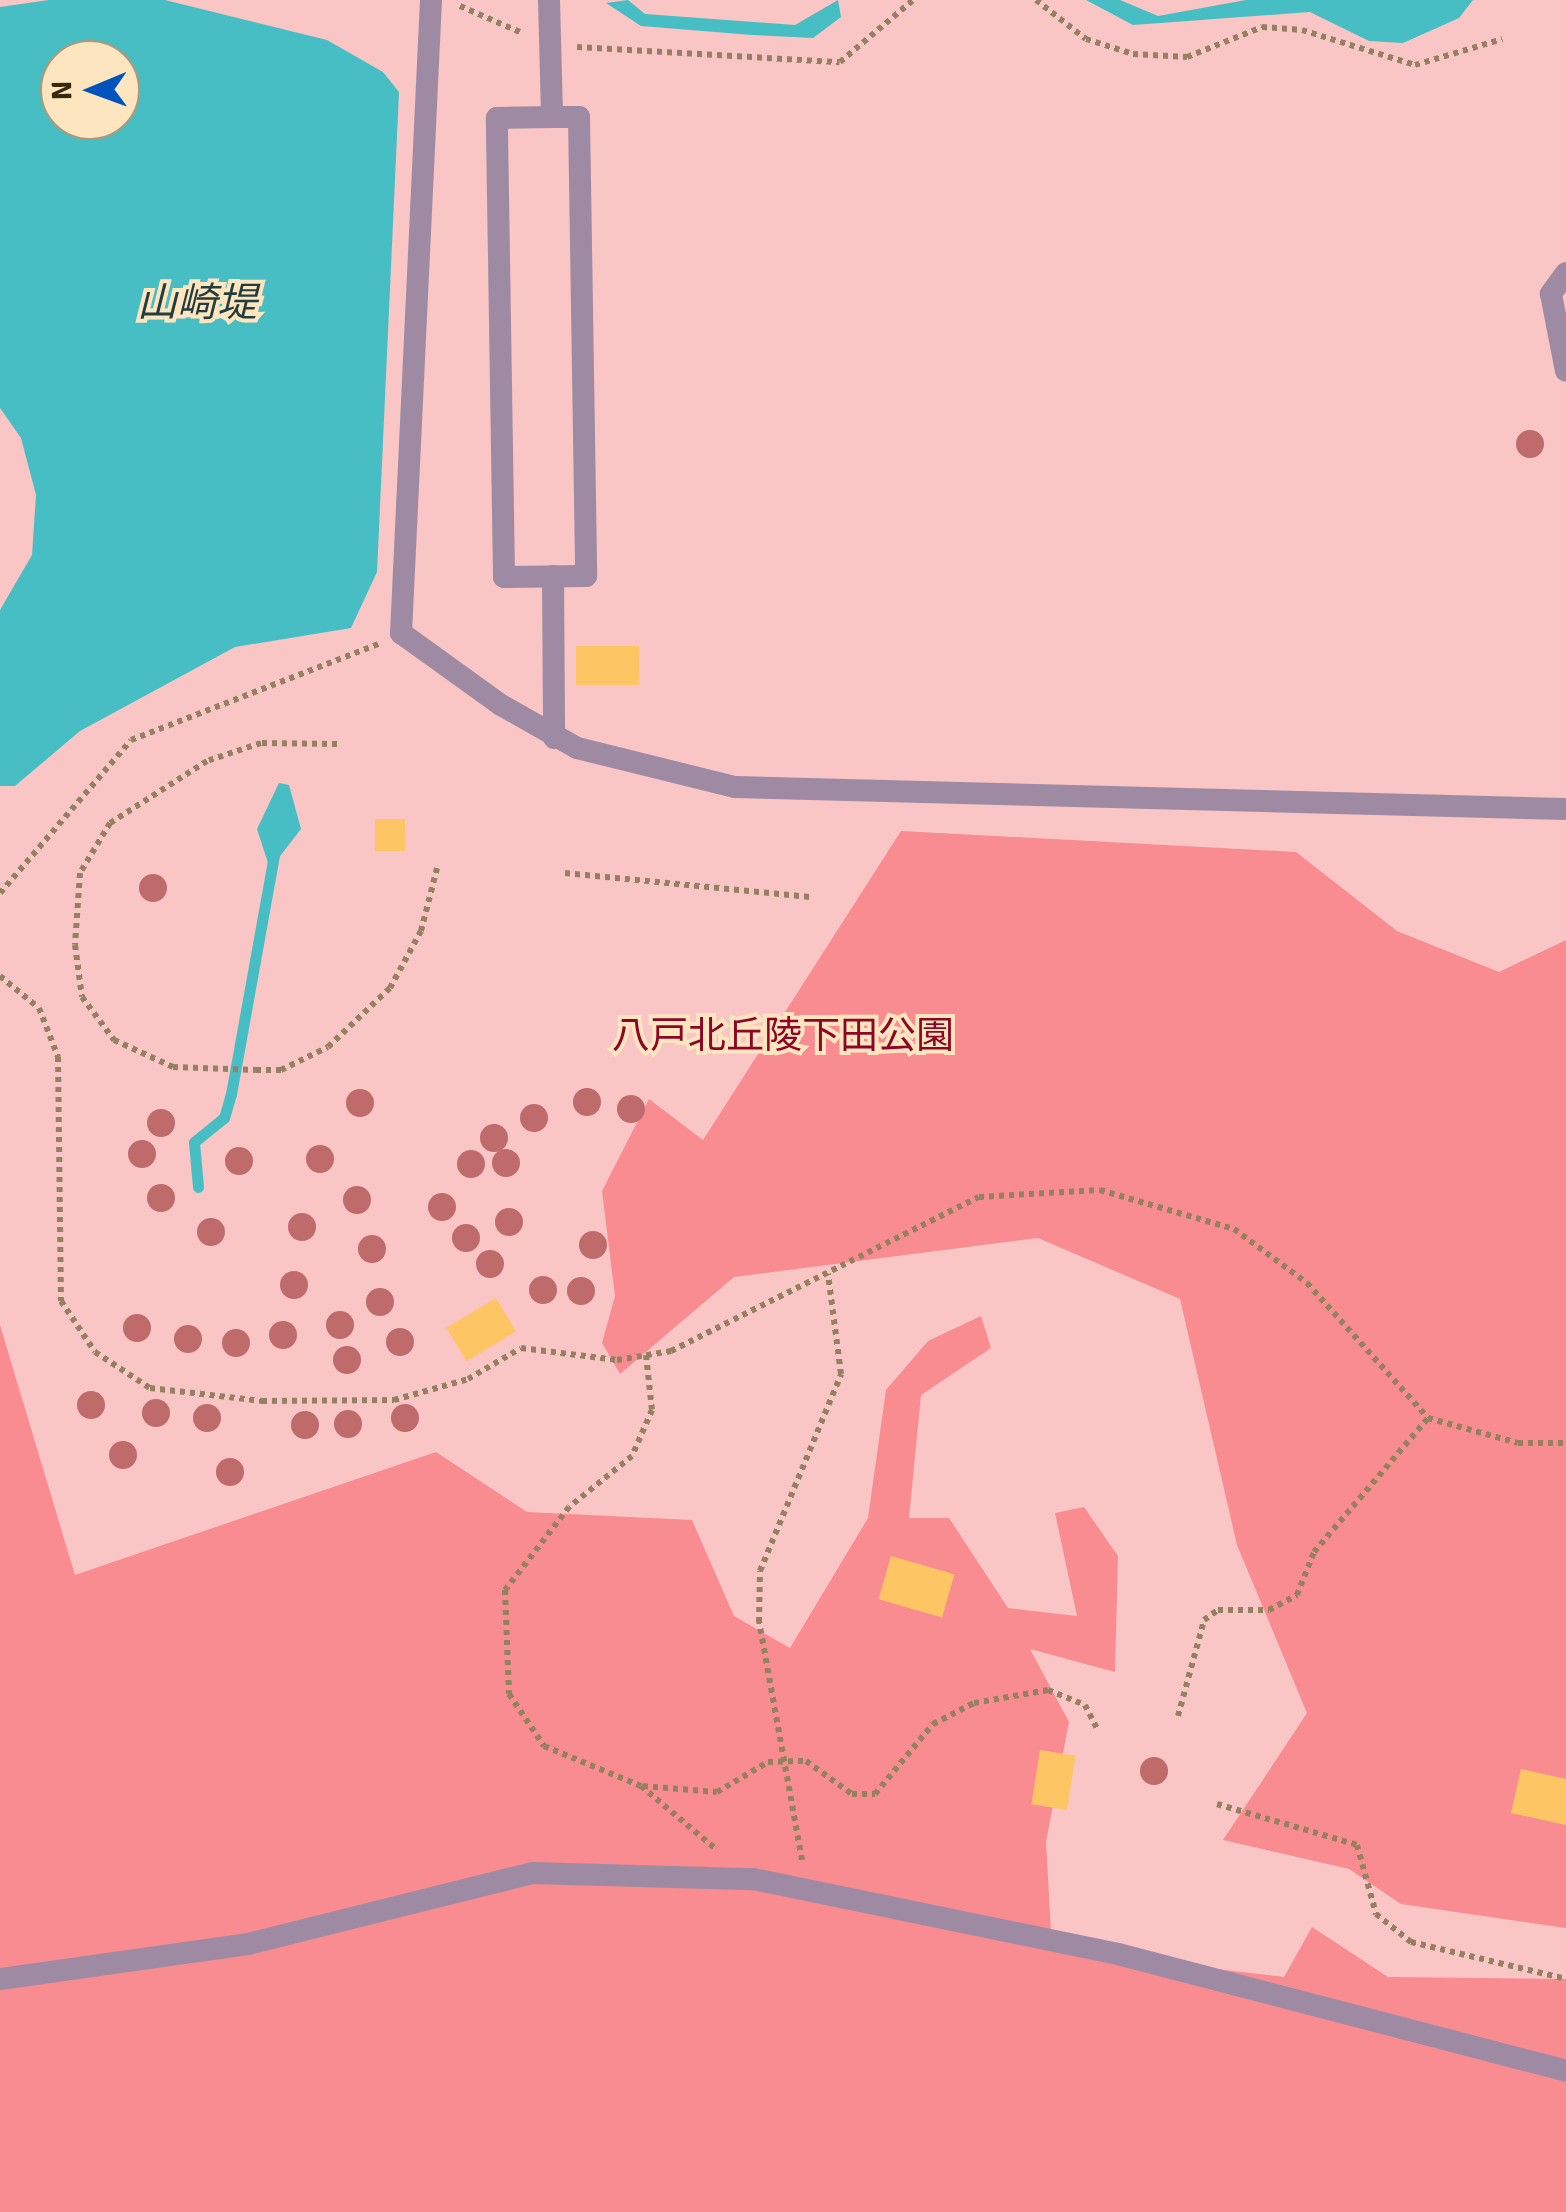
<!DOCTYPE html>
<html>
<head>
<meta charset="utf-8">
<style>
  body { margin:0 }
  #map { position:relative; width:1566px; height:2212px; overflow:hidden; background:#fde5c0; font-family:Signika,"Noto Sans JP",sans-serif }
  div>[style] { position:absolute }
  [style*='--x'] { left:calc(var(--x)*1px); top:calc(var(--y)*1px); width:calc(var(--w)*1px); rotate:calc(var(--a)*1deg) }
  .green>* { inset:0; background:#f9c6c5 }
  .forest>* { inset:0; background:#f88c90 }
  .water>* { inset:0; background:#47bec3 }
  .stream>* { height:11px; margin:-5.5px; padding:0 5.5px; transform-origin:5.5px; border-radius:5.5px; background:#47bec3 }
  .building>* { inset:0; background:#fec564; transform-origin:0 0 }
  .path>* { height:6px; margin-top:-3px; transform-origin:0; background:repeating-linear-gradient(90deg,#958162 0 5px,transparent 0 10px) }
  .service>* { height:22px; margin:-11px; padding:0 11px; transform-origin:11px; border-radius:11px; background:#9e8ba3 }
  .trees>* { width:28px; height:28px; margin:-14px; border-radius:50%; background:#bf6a6b }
  span { translate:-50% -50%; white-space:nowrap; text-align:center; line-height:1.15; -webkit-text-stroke:8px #fde5c0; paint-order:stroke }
  .park-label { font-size:38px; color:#8d0626 }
  .water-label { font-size:40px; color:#243e3f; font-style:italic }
  .north { position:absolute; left:40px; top:40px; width:100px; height:100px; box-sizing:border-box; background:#fde5c0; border:2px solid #ae9979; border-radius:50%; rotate:269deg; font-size:28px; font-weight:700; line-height:40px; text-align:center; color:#37280e }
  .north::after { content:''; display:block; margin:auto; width:35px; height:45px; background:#0053bc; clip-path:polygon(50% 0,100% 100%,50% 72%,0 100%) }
</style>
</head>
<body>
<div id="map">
  <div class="green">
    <div style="clip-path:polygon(evenodd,0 0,1566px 0,1566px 2157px,0 2038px,0 0,60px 60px,120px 60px,120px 120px,60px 120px,60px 60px)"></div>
  </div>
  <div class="forest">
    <div style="clip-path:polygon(901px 831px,1296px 852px,1397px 931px,1499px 972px,1566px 940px,1566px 1928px,1401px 1904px,1349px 1869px,1223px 1840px,1307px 1713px,1237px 1545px,1180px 1299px,1038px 1238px,734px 1277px,620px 1374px,602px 1343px,615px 1296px,602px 1191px,649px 1099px,703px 1140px)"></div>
    <div style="clip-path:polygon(981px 1316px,991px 1348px,921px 1395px,909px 1518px,949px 1518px,1008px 1608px,1077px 1616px,1055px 1513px,1084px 1507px,1118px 1556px,1115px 1672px,1030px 1649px,1069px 1722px,1046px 1842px,1052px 1950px,1284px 1977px,1312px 1927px,1388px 1977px,1566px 1979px,1566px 2212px,0 2212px,0 1325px,75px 1575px,436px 1452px,527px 1512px,692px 1520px,734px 1616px,790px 1648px,868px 1518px,886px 1390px,928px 1341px)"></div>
  </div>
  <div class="water">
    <div style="clip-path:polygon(evenodd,49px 0,165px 0,327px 40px,383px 72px,399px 92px,377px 572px,351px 628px,235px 647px,80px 731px,15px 786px,0 786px,0 610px,32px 555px,36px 495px,21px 438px,0 408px,0 7px,49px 0,60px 60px,120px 60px,120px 120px,60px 120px,60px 60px)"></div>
    <div style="clip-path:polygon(628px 0,645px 14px,795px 25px,838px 0,841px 17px,813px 38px,752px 35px,641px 26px,606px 3px)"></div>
    <div style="clip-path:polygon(1086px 0,1120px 0,1158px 16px,1246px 0,1473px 0,1459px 18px,1403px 43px,1369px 41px,1310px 12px,1133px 25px)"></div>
    <div style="clip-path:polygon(279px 783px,289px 785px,301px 829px,270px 869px,257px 829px)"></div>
  </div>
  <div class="stream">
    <div style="--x:198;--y:1187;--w:45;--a:-95.1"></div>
    <div style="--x:194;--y:1142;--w:38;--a:-39"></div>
    <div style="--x:224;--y:1118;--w:25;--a:-74"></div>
    <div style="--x:231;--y:1094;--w:249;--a:-79.8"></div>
  </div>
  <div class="building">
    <div style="left:576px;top:646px;width:63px;height:39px"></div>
    <div style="left:375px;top:819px;width:30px;height:32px"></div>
    <div style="left:496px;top:1298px;width:39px;height:58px;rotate:59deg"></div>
    <div style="left:891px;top:1556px;width:66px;height:45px;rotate:16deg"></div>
    <div style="left:1040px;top:1750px;width:36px;height:55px;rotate:9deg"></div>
    <div style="clip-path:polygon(1521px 1769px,1566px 1779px,1566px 1825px,1511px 1813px)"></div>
  </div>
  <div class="path">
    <div style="--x:1036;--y:0;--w:63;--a:38"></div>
    <div style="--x:1086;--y:39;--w:49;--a:17.7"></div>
    <div style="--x:1133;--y:54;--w:54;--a:3.2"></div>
    <div style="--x:1187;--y:57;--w:81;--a:-21.8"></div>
    <div style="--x:1262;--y:27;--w:40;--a:4.3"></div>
    <div style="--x:1302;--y:30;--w:118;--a:17.2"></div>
    <div style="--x:1415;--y:65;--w:91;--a:-16.6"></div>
    <div style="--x:460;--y:6;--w:68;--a:23.5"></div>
    <div style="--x:577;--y:47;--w:263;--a:3.3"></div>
    <div style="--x:840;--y:62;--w:96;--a:-40.3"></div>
    <div style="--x:337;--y:744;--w:76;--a:-179.2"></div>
    <div style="--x:261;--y:743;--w:57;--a:161.6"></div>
    <div style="--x:207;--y:761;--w:115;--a:147.4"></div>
    <div style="--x:110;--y:823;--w:58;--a:121"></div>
    <div style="--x:80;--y:873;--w:72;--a:94"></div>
    <div style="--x:75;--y:945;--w:52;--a:82.3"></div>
    <div style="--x:82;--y:997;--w:54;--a:53.3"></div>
    <div style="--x:114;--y:1040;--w:65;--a:24.6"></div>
    <div style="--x:173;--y:1067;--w:83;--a:2.1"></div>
    <div style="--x:256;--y:1070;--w:25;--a:0"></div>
    <div style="--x:281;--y:1070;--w:52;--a:-26.1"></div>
    <div style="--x:328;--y:1047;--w:86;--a:-43.6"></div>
    <div style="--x:390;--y:988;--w:65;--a:-61.5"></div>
    <div style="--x:421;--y:931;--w:65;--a:-75.7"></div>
    <div style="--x:565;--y:873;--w:246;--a:5.6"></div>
    <div style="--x:0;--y:893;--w:201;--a:-49.4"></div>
    <div style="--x:131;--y:740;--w:266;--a:-21.2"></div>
    <div style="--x:0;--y:976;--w:50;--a:39.4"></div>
    <div style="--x:39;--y:1008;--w:53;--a:68.8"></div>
    <div style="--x:58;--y:1057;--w:244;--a:89.3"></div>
    <div style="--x:61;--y:1301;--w:61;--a:56.3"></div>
    <div style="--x:95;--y:1352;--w:66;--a:33.2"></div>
    <div style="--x:150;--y:1388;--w:113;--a:6.6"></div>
    <div style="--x:262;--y:1401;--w:132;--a:-0.4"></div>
    <div style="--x:394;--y:1400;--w:77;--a:-15.8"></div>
    <div style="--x:468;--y:1379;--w:61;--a:-30.3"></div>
    <div style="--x:521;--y:1348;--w:97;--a:7.1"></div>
    <div style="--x:617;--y:1360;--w:55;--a:-9.5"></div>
    <div style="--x:671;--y:1351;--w:344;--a:-26.6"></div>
    <div style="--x:979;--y:1197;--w:121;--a:-3.3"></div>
    <div style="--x:1100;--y:1190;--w:140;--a:16.2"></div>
    <div style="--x:1234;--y:1229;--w:91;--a:36.5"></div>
    <div style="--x:1307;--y:1283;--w:181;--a:48.1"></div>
    <div style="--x:1428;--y:1418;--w:93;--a:15.5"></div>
    <div style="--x:1518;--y:1443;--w:48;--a:0"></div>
    <div style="--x:646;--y:1355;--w:55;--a:83.8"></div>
    <div style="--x:652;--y:1410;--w:50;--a:113.5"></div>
    <div style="--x:632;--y:1456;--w:81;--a:141"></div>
    <div style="--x:569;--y:1507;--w:105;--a:127.6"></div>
    <div style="--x:505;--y:1590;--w:104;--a:87.8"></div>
    <div style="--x:509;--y:1694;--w:63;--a:56.1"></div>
    <div style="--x:544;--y:1746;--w:105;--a:22.4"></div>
    <div style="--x:641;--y:1786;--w:99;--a:40.1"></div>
    <div style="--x:1178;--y:1716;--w:99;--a:-74.8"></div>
    <div style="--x:1204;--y:1620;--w:17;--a:-36"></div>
    <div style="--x:1218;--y:1610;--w:51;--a:0"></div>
    <div style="--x:1269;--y:1610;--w:32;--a:-28"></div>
    <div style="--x:1297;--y:1595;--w:46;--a:-68.4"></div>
    <div style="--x:1314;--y:1552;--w:176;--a:-49.6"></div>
    <div style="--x:643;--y:1786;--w:74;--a:4.6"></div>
    <div style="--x:717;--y:1792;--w:59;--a:-30.5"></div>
    <div style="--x:768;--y:1762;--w:38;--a:-2"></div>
    <div style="--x:806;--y:1761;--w:57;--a:35.7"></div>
    <div style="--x:852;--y:1794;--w:23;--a:0"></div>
    <div style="--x:875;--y:1794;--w:91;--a:-50.4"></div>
    <div style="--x:933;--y:1724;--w:46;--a:-27.1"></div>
    <div style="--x:974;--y:1703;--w:75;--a:-10"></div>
    <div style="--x:1048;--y:1690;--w:40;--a:22"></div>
    <div style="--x:1085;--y:1705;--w:29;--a:63"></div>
    <div style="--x:1217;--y:1804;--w:146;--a:16.3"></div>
    <div style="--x:1357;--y:1845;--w:72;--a:74.6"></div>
    <div style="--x:1376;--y:1914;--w:45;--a:38.7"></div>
    <div style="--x:1411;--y:1942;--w:159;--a:13.4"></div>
    <div style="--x:802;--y:1860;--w:242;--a:-100.2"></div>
    <div style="--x:759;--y:1622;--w:51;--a:-88.9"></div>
    <div style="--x:760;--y:1571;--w:213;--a:-67.6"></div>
    <div style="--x:841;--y:1374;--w:101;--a:-97.4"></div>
  </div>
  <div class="service">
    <div style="--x:431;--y:0;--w:634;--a:92.71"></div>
    <div style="--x:401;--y:633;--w:123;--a:35.8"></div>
    <div style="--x:501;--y:705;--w:87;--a:29.5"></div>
    <div style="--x:577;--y:748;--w:163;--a:13.9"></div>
    <div style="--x:735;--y:787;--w:831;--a:1.52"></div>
    <div style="--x:549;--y:0;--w:117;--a:88.5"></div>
    <div style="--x:552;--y:117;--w:27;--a:0"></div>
    <div style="--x:579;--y:117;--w:459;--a:89.1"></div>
    <div style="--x:586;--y:576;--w:82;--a:179.3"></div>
    <div style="--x:504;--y:577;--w:459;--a:-90.9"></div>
    <div style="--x:497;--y:118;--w:55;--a:-1"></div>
    <div style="--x:1566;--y:273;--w:26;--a:126"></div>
    <div style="--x:1551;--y:294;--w:78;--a:79"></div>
    <div style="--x:553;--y:576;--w:162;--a:89.6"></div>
    <div style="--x:0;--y:1979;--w:250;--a:-8"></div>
    <div style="--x:248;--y:1944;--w:293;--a:-14"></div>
    <div style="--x:532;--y:1873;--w:221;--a:1.6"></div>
    <div style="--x:753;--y:1879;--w:373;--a:11.6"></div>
    <div style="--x:1118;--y:1954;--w:463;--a:14.6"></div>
  </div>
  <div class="trees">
    <div style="left:1530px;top:444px"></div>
    <div style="left:153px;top:888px"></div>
    <div style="left:587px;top:1102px"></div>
    <div style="left:360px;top:1103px"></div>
    <div style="left:631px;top:1109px"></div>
    <div style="left:534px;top:1118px"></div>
    <div style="left:161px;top:1123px"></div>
    <div style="left:494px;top:1138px"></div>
    <div style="left:142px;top:1154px"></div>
    <div style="left:320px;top:1159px"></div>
    <div style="left:239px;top:1161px"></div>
    <div style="left:506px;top:1163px"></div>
    <div style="left:471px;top:1164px"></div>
    <div style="left:161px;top:1198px"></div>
    <div style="left:357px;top:1200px"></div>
    <div style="left:442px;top:1207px"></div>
    <div style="left:509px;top:1222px"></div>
    <div style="left:302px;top:1227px"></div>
    <div style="left:211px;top:1232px"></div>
    <div style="left:466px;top:1238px"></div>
    <div style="left:593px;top:1245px"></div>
    <div style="left:372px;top:1249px"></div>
    <div style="left:490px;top:1264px"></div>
    <div style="left:294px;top:1285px"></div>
    <div style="left:543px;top:1290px"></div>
    <div style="left:581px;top:1291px"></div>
    <div style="left:380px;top:1302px"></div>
    <div style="left:340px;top:1325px"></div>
    <div style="left:137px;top:1328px"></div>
    <div style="left:283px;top:1335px"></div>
    <div style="left:188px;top:1339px"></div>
    <div style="left:400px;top:1342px"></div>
    <div style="left:236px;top:1343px"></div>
    <div style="left:347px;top:1360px"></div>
    <div style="left:91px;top:1405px"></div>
    <div style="left:156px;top:1413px"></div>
    <div style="left:207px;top:1418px"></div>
    <div style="left:405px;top:1418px"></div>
    <div style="left:348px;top:1424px"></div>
    <div style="left:305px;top:1425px"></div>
    <div style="left:123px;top:1455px"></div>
    <div style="left:230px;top:1472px"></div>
    <div style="left:1154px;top:1771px"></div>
  </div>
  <div class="park-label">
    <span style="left:783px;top:1036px">八戸北丘陵下田公園</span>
  </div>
  <div class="water-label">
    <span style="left:197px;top:303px">山崎堤</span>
  </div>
  <div class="north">N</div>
</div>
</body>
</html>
